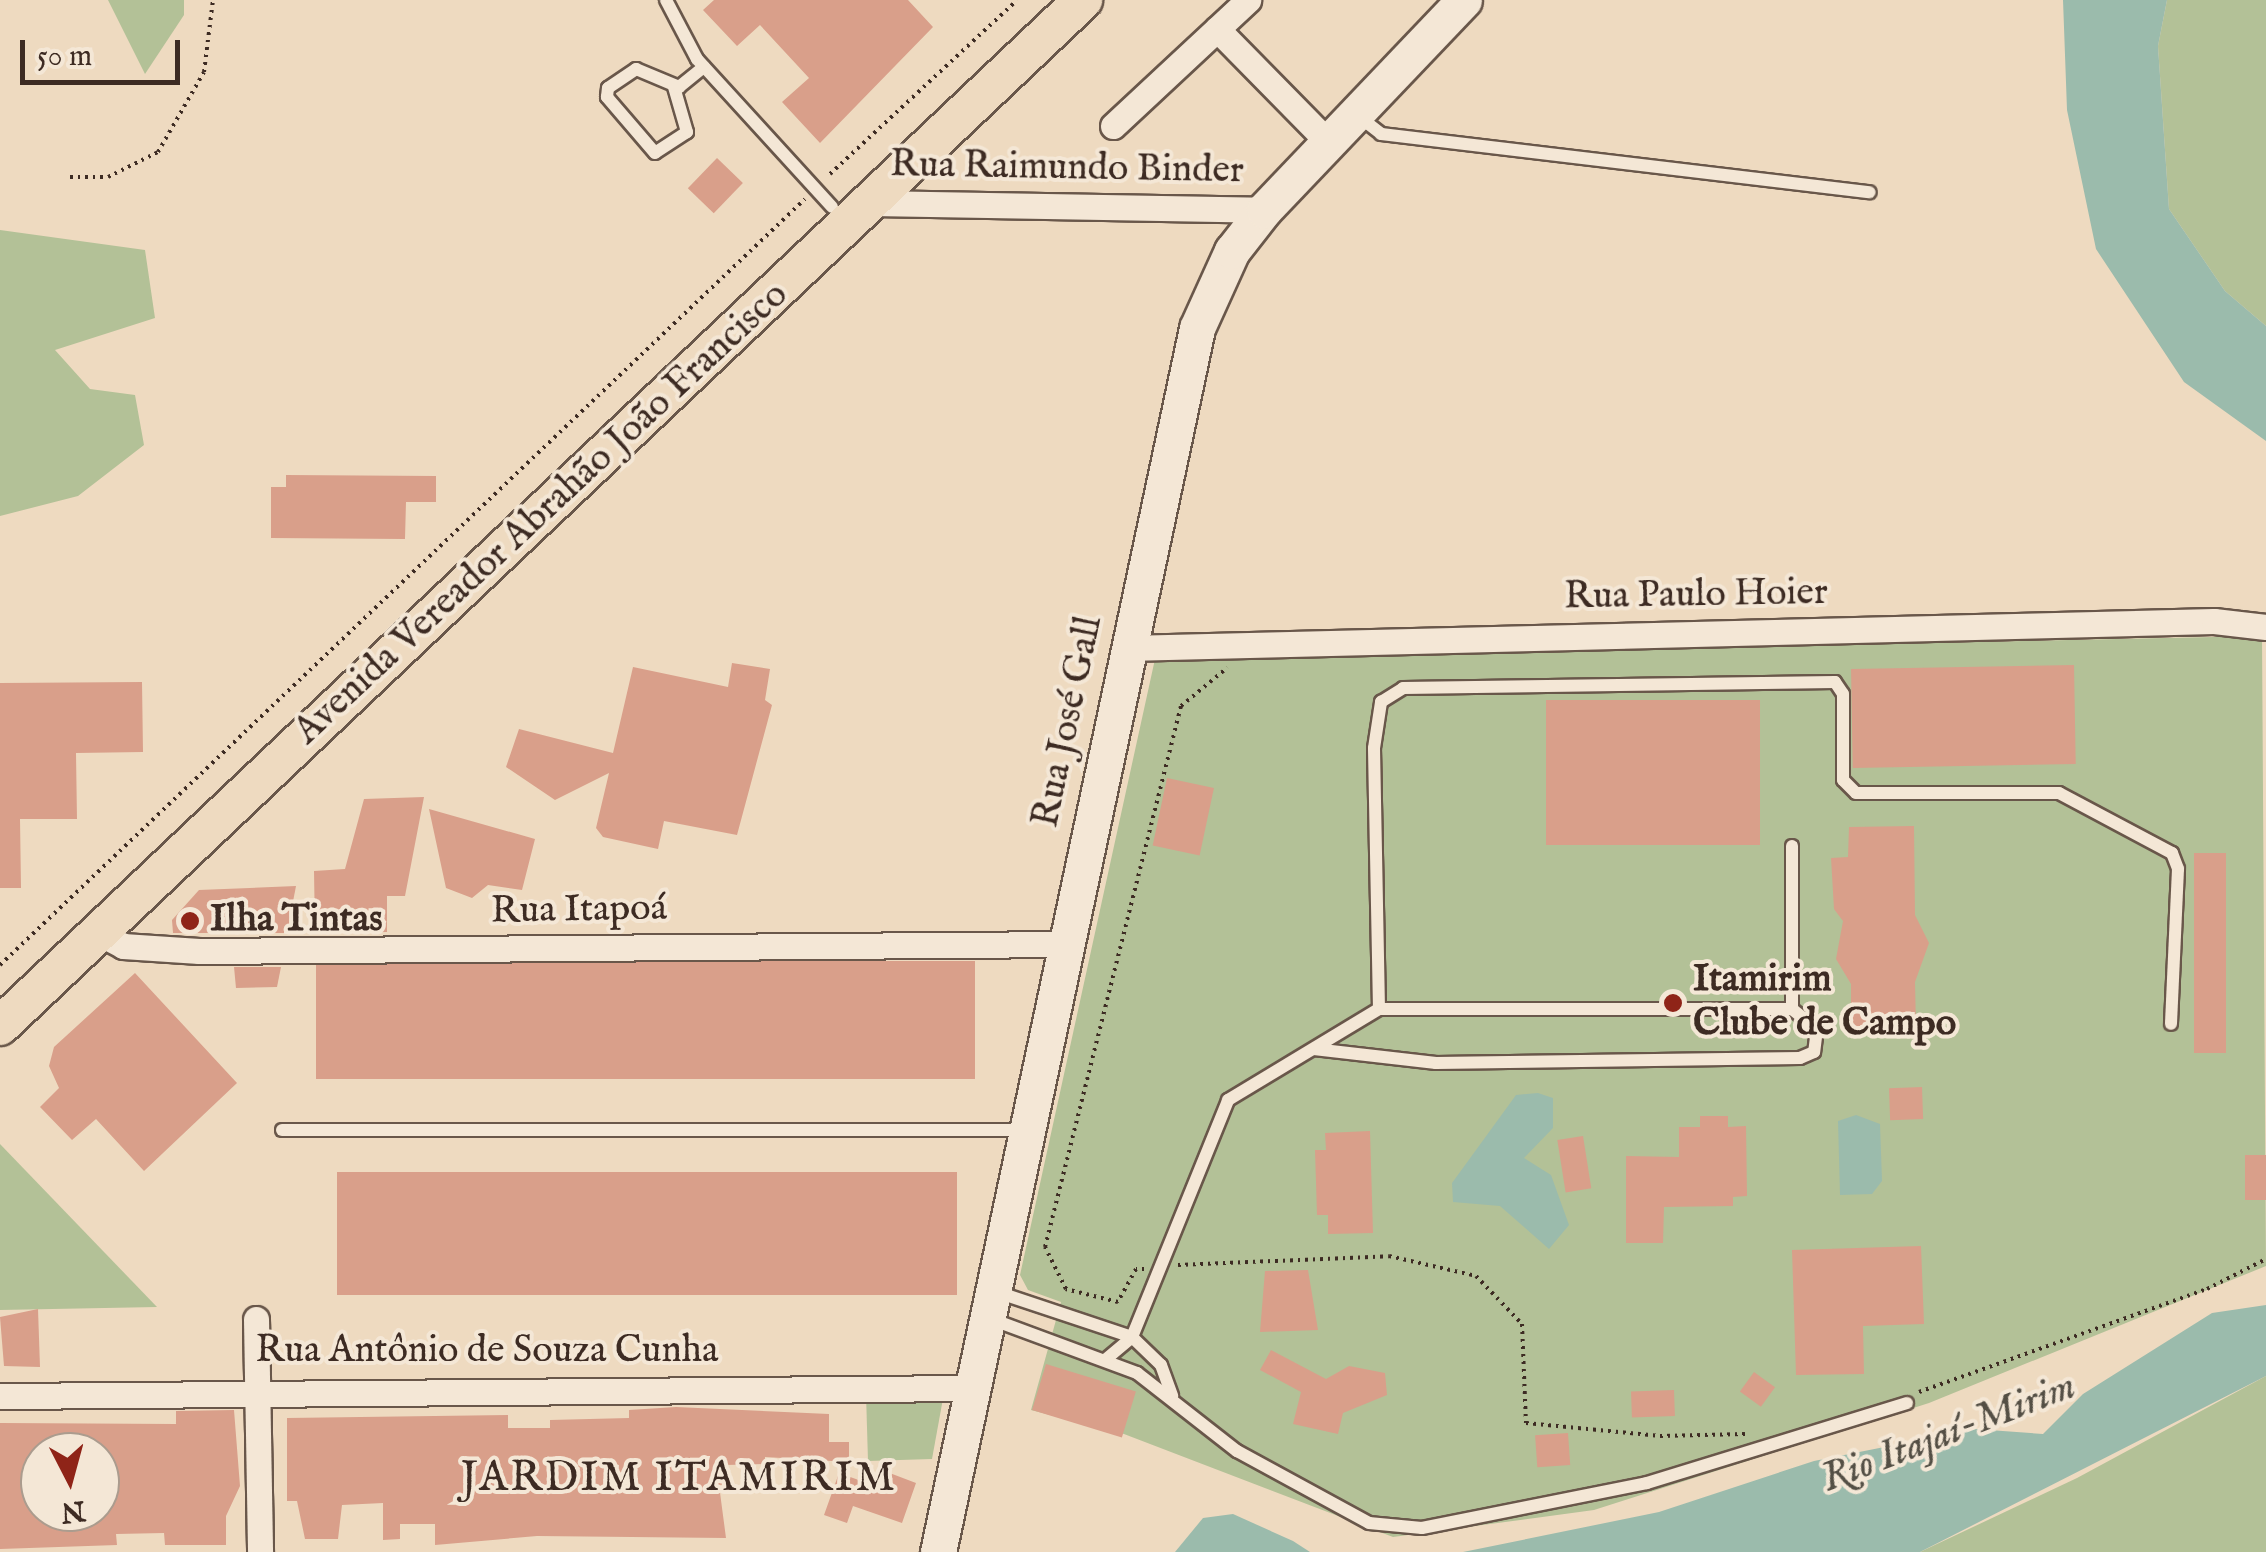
<!DOCTYPE html>
<html>
<head>
<meta charset="utf-8">
<style>
  body { margin:0 }
  #map { position:relative; width:2266px; height:1552px; overflow:hidden; background:#eedac0; font-family:"IM FELL English",serif }
  div>[style] { position:absolute }
  [style*='--x'] { left:calc(var(--x)*1px); top:calc(var(--y)*1px); width:calc(var(--w)*1px); rotate:calc(var(--a)*1deg) }
  .green>* { inset:0; background:#b3c197 }
  .water>* { inset:0; background:#9bbbac }
  .building>* { inset:0; background:#d99f8a; transform-origin:0 0 }
  .path>* { height:4px; margin-top:-2px; transform-origin:0; background:repeating-linear-gradient(90deg,#3d2b23 0 2.5px,transparent 0 7.5px) }
  .roads { filter:drop-shadow(2px 0 #69574a) drop-shadow(-2px 0 #69574a) drop-shadow(0 2px #69574a) drop-shadow(0 -2px #69574a) }
  .lane>* { height:12px; margin:-6px; padding:0 6px; transform-origin:6px; border-radius:6px; background:#f4e7d6 }
  .street>* { height:25px; margin:-12.5px; padding:0 12.5px; transform-origin:12.5px; border-radius:12.5px; background:#f4e7d6 }
  .secondary>* { height:35px; margin:-17.5px; padding:0 17.5px; transform-origin:17.5px; border-radius:17.5px; background:#f4e7d6 }
  .primary>* { height:38px; margin:-19px; padding:0 19px; transform-origin:19px; border-radius:19px; background:#eedac0 }
  .dots>* { width:28px; height:28px; translate:-50% -50%; box-sizing:border-box; border:5px solid #f4e7d6; border-radius:50% }
  span { translate:-50% -50%; white-space:nowrap; text-align:center; line-height:1.15; -webkit-text-stroke:8px #f4e7d6; paint-order:stroke }
  .street-label { font-size:38px; color:#3d2b23 }
  .poi-label { font-size:38px; color:#3d2b23; font-weight:700 }
  .left { translate:0 -50%; text-align:left }
  .water-label { font-size:40px; color:#544f45; font-style:italic }
  .quarter-label { font-size:42px; color:#3d2b23; letter-spacing:2.5px }
  .north { position:absolute; left:20px; top:1432px; width:100px; height:100px; box-sizing:border-box; background:#f4e7d6; border:2px solid #ab9c8e; border-radius:50%; rotate:174deg; font-size:28px; font-weight:700; line-height:40px; text-align:center; color:#3d2b23 }
  .north::after { content:''; display:block; margin:auto; width:35px; height:45px; background:#8f2418; clip-path:polygon(50% 0,100% 100%,50% 72%,0 100%) }
  .scale { position:absolute; left:20px; top:40px; width:160px; height:45px; box-sizing:border-box; border:5px solid #3d2b23; border-top:0; padding-left:12px; font-size:30px; line-height:35px; white-space:nowrap; color:#3d2b23; -webkit-text-stroke:8px #f4e7d6; paint-order:stroke }
</style>
</head>
<body>
<div id="map">
  <div class="green">
    <div style="clip-path:polygon(108px 0,184px 0,184px 15px,145px 74px)"></div>
    <div style="clip-path:polygon(2167px 0,2266px 0,2266px 326px,2225px 291px,2169px 209px,2158px 46px)"></div>
    <div style="clip-path:polygon(0 230px,145px 250px,155px 318px,55px 350px,90px 389px,135px 395px,144px 445px,78px 496px,0 516px)"></div>
    <div style="clip-path:polygon(2262px 636px,2266px 1266px,1929px 1403px,1594px 1510px,1393px 1537px,1124px 1434px,1031px 1410px,1061px 1302px,1028px 1290px,1020px 1275px,1155px 659px)"></div>
    <div style="clip-path:polygon(0 1144px,157px 1307px,0 1310px)"></div>
    <div style="clip-path:polygon(2266px 1376px,2266px 1552px,1920px 1552px,2077px 1478px)"></div>
    <div style="clip-path:polygon(944px 1393px,932px 1459px,868px 1461px,866px 1394px)"></div>
  </div>
  <div class="water">
    <div style="clip-path:polygon(2063px 0,2167px 0,2158px 46px,2169px 209px,2225px 291px,2266px 326px,2266px 441px,2184px 382px,2096px 249px,2067px 110px)"></div>
    <div style="clip-path:polygon(1538px 1093px,1553px 1098px,1553px 1128px,1524px 1158px,1551px 1175px,1569px 1225px,1549px 1249px,1500px 1206px,1453px 1202px,1452px 1183px,1516px 1095px)"></div>
    <div style="clip-path:polygon(1856px 1115px,1880px 1124px,1882px 1181px,1872px 1194px,1840px 1195px,1838px 1121px)"></div>
    <div style="clip-path:polygon(2266px 1305px,2266px 1376px,1920px 1552px,1463px 1552px,1659px 1512px,1814px 1461px,1975px 1429px,2043px 1434px,2083px 1394px,2212px 1313px)"></div>
    <div style="clip-path:polygon(1233px 1514px,1293px 1541px,1310px 1552px,1175px 1552px,1203px 1518px)"></div>
  </div>
  <div class="building">
    <div style="clip-path:polygon(714px 0,908px 0,933px 27px,820px 143px,782px 102px,809px 78px,760px 25px,737px 46px,703px 10px)"></div>
    <div style="left:717px;top:158px;width:36px;height:42px;rotate:44deg"></div>
    <div style="clip-path:polygon(286px 475px,436px 476px,436px 502px,406px 502px,405px 539px,271px 538px,271px 487px,286px 487px)"></div>
    <div style="clip-path:polygon(732px 663px,770px 669px,765px 700px,772px 705px,737px 835px,664px 821px,658px 849px,603px 837px,596px 828px,609px 773px,555px 800px,506px 767px,519px 729px,613px 753px,633px 667px,728px 687px)"></div>
    <div style="left:2074px;top:665px;width:99px;height:223px;rotate:89deg"></div>
    <div style="clip-path:polygon(142px 682px,143px 752px,76px 753px,77px 819px,20px 819px,21px 888px,0 888px,0 683px)"></div>
    <div style="left:1760px;top:700px;width:145px;height:214px;rotate:90deg"></div>
    <div style="left:1167px;top:778px;width:48px;height:69px;rotate:12deg"></div>
    <div style="clip-path:polygon(424px 797px,405px 896px,387px 896px,387px 932px,315px 933px,314px 871px,345px 869px,364px 799px)"></div>
    <div style="clip-path:polygon(429px 809px,535px 839px,522px 890px,488px 885px,472px 898px,446px 888px)"></div>
    <div style="clip-path:polygon(1914px 826px,1915px 915px,1929px 943px,1915px 982px,1916px 1027px,1851px 1029px,1851px 984px,1836px 959px,1843px 921px,1834px 909px,1831px 858px,1848px 857px,1849px 827px)"></div>
    <div style="left:2194px;top:853px;width:32px;height:200px"></div>
    <div style="clip-path:polygon(296px 886px,287px 933px,173px 933px,172px 920px,199px 890px)"></div>
    <div style="left:975px;top:961px;width:118px;height:659px;rotate:90deg"></div>
    <div style="clip-path:polygon(234px 967px,281px 967px,277px 987px,236px 988px)"></div>
    <div style="clip-path:polygon(135px 973px,237px 1083px,144px 1171px,96px 1119px,72px 1140px,40px 1107px,59px 1088px,49px 1066px,54px 1047px)"></div>
    <div style="left:1922px;top:1087px;width:32px;height:33px;rotate:88deg"></div>
    <div style="clip-path:polygon(1700px 1116px,1728px 1116px,1728px 1127px,1746px 1126px,1747px 1196px,1733px 1197px,1733px 1206px,1664px 1207px,1663px 1243px,1626px 1243px,1626px 1156px,1679px 1157px,1679px 1127px,1700px 1127px)"></div>
    <div style="clip-path:polygon(1370px 1131px,1373px 1233px,1328px 1234px,1328px 1215px,1317px 1215px,1315px 1150px,1326px 1150px,1325px 1133px)"></div>
    <div style="left:1583px;top:1136px;width:53px;height:26px;rotate:81deg"></div>
    <div style="left:2266px;top:1155px;width:45px;height:21px;rotate:90deg"></div>
    <div style="left:957px;top:1172px;width:123px;height:620px;rotate:90deg"></div>
    <div style="clip-path:polygon(1921px 1246px,1924px 1324px,1863px 1326px,1864px 1374px,1796px 1375px,1792px 1250px)"></div>
    <div style="clip-path:polygon(1308px 1270px,1318px 1330px,1260px 1332px,1265px 1271px)"></div>
    <div style="clip-path:polygon(38px 1309px,40px 1367px,4px 1366px,0 1317px)"></div>
    <div style="clip-path:polygon(1271px 1350px,1326px 1379px,1349px 1366px,1385px 1373px,1387px 1395px,1343px 1413px,1338px 1434px,1293px 1424px,1301px 1392px,1260px 1370px)"></div>
    <div style="left:1046px;top:1364px;width:94px;height:48px;rotate:17deg"></div>
    <div style="left:1754px;top:1372px;width:26px;height:24px;rotate:36deg"></div>
    <div style="left:1674px;top:1390px;width:26px;height:43px;rotate:88deg"></div>
    <div style="clip-path:polygon(676px 1407px,829px 1414px,829px 1442px,849px 1442px,849px 1462px,765px 1457px,765px 1464px,726px 1465px,726px 1484px,719px 1485px,726px 1538px,537px 1536px,435px 1545px,435px 1524px,400px 1524px,400px 1539px,383px 1540px,383px 1503px,342px 1505px,338px 1539px,305px 1539px,297px 1501px,287px 1501px,287px 1418px,508px 1415px,508px 1428px,550px 1428px,550px 1420px,629px 1418px,629px 1410px)"></div>
    <div style="clip-path:polygon(evenodd,234px 1410px,240px 1486px,226px 1516px,226px 1545px,165px 1545px,164px 1533px,116px 1534px,117px 1545px,0 1549px,0 1423px,176px 1424px,176px 1411px,234px 1410px,40px 1452px,100px 1452px,100px 1512px,40px 1512px,40px 1452px)"></div>
    <div style="left:1568px;top:1433px;width:32px;height:33px;rotate:86deg"></div>
    <div style="clip-path:polygon(887px 1472px,916px 1483px,902px 1523px,853px 1506px,847px 1523px,824px 1515px,839px 1473px,881px 1488px)"></div>
  </div>
  <div class="path">
    <div style="--x:830;--y:174;--w:255;--a:-42.9"></div>
    <div style="--x:70;--y:177;--w:38;--a:0"></div>
    <div style="--x:108;--y:177;--w:56;--a:-26.6"></div>
    <div style="--x:158;--y:152;--w:92;--a:-60.1"></div>
    <div style="--x:204;--y:72;--w:73;--a:-82.9"></div>
    <div style="--x:0;--y:965;--w:1111;--a:-43.58"></div>
    <div style="--x:1178;--y:1265;--w:211;--a:-2.4"></div>
    <div style="--x:1389;--y:1256;--w:89;--a:12.9"></div>
    <div style="--x:1476;--y:1276;--w:66;--a:46.2"></div>
    <div style="--x:1522;--y:1324;--w:99;--a:87.7"></div>
    <div style="--x:1526;--y:1423;--w:135;--a:5.5"></div>
    <div style="--x:1660;--y:1436;--w:85;--a:-1.3"></div>
    <div style="--x:1144;--y:1269;--w:8;--a:180"></div>
    <div style="--x:1136;--y:1269;--w:38;--a:119"></div>
    <div style="--x:1118;--y:1302;--w:54;--a:-166"></div>
    <div style="--x:1066;--y:1289;--w:47;--a:-116.6"></div>
    <div style="--x:1045;--y:1247;--w:558;--a:-75.89"></div>
    <div style="--x:1181;--y:706;--w:60;--a:-39.6"></div>
    <div style="--x:1919;--y:1392;--w:306;--a:-19.7"></div>
    <div style="--x:2207;--y:1289;--w:66;--a:-27"></div>
  </div>
  <div class="roads">
    <div class="lane">
      <div style="--x:666;--y:0;--w:67;--a:62.3"></div>
      <div style="--x:697;--y:59;--w:200;--a:47.6"></div>
      <div style="--x:674;--y:87;--w:47;--a:73.9"></div>
      <div style="--x:687;--y:132;--w:38;--a:147"></div>
      <div style="--x:655;--y:153;--w:74;--a:-130.6"></div>
      <div style="--x:607;--y:97;--w:9;--a:-84"></div>
      <div style="--x:608;--y:88;--w:34;--a:-34"></div>
      <div style="--x:636;--y:69;--w:47;--a:22.7"></div>
      <div style="--x:679;--y:87;--w:32;--a:-39"></div>
      <div style="--x:1357;--y:115;--w:31;--a:38"></div>
      <div style="--x:1381;--y:134;--w:492;--a:6.8"></div>
      <div style="--x:1379;--y:1009;--w:261;--a:-91.1"></div>
      <div style="--x:1374;--y:748;--w:47;--a:-81.3"></div>
      <div style="--x:1381;--y:702;--w:26;--a:-32"></div>
      <div style="--x:1403;--y:688;--w:432;--a:-0.8"></div>
      <div style="--x:1835;--y:682;--w:14;--a:56"></div>
      <div style="--x:1843;--y:694;--w:86;--a:90"></div>
      <div style="--x:1843;--y:780;--w:18;--a:45"></div>
      <div style="--x:1856;--y:793;--w:203;--a:0"></div>
      <div style="--x:2059;--y:793;--w:128;--a:28"></div>
      <div style="--x:2172;--y:853;--w:17;--a:69"></div>
      <div style="--x:2178;--y:869;--w:155;--a:92.6"></div>
      <div style="--x:1792;--y:1009;--w:163;--a:-90"></div>
      <div style="--x:282;--y:1130;--w:742;--a:0"></div>
      <div style="--x:997;--y:1292;--w:142;--a:18.4"></div>
      <div style="--x:1132;--y:1337;--w:40;--a:44"></div>
      <div style="--x:1161;--y:1365;--w:33;--a:70"></div>
      <div style="--x:991;--y:1319;--w:156;--a:20.3"></div>
      <div style="--x:1137;--y:1373;--w:127;--a:38"></div>
      <div style="--x:1237;--y:1451;--w:150;--a:28.6"></div>
      <div style="--x:1369;--y:1523;--w:53;--a:5.4"></div>
      <div style="--x:1422;--y:1528;--w:229;--a:-11.3"></div>
      <div style="--x:1647;--y:1483;--w:272;--a:-17.1"></div>
      <div style="--x:1105;--y:1360;--w:35;--a:-40"></div>
      <div style="--x:1132;--y:1337;--w:256;--a:-67.9"></div>
      <div style="--x:1228;--y:1100;--w:176;--a:-31.1"></div>
      <div style="--x:1379;--y:1009;--w:413;--a:0"></div>
      <div style="--x:1792;--y:1009;--w:32;--a:39"></div>
      <div style="--x:1817;--y:1029;--w:23;--a:97"></div>
      <div style="--x:1814;--y:1052;--w:15;--a:157"></div>
      <div style="--x:1800;--y:1058;--w:364;--a:179.2"></div>
      <div style="--x:1436;--y:1063;--w:123;--a:-173.5"></div>
    </div>
    <div class="street">
      <div style="--x:1217;--y:29;--w:157;--a:45.5"></div>
      <div style="--x:1113;--y:126;--w:185;--a:-43"></div>
      <div style="--x:870;--y:203;--w:394;--a:1"></div>
      <div style="--x:1127;--y:648;--w:1087;--a:-1.42"></div>
      <div style="--x:2214;--y:621;--w:52;--a:6.6"></div>
      <div style="--x:97;--y:932;--w:30;--a:28"></div>
      <div style="--x:123;--y:946;--w:76;--a:3.8"></div>
      <div style="--x:199;--y:951;--w:867;--a:-0.46"></div>
      <div style="--x:256;--y:1319;--w:233;--a:89"></div>
      <div style="--x:0;--y:1396;--w:973;--a:-0.47"></div>
    </div>
    <div class="secondary">
      <div style="--x:938;--y:1552;--w:1251;--a:-78.05"></div>
      <div style="--x:1197;--y:328;--w:85;--a:-65.6"></div>
      <div style="--x:1232;--y:251;--w:52;--a:-52"></div>
      <div style="--x:1264;--y:210;--w:290;--a:-46.4"></div>
    </div>
    <div class="primary">
      <div style="--x:0;--y:1026;--w:1492;--a:-43.45"></div>
    </div>
  </div>
  <div class="dots">
    <div style="left:190px;top:921px;background:#8f2418"></div>
    <div style="left:1673px;top:1003px;background:#8f2418"></div>
  </div>
  <div class="street-label">
    <span style="left:1067px;top:169px;rotate:1deg">Rua Raimundo Binder</span>
    <span style="left:542px;top:514px;rotate:-43deg">Avenida Vereador Abrahão João Francisco</span>
    <span style="left:1696px;top:596px;rotate:-1deg">Rua Paulo Hoier</span>
    <span style="left:1069px;top:722px;rotate:-78deg">Rua José Gall</span>
    <span style="left:579px;top:911px;rotate:-1deg">Rua Itapoá</span>
    <span style="left:487px;top:1352px">Rua Antônio de Souza Cunha</span>
  </div>
  <div class="poi-label">
    <span class="left" style="left:210px;top:921px">Ilha Tintas</span>
    <span class="left" style="left:1693px;top:1003px">Itamirim<br>Clube de Campo</span>
  </div>
  <div class="water-label">
    <span style="left:1949px;top:1434px;rotate:-21deg">Rio Itajaí-Mirim</span>
  </div>
  <div class="quarter-label">
    <span style="left:679px;top:1479px">JARDIM ITAMIRIM</span>
  </div>
  <div class="north">N</div>
  <div class="scale">50 m</div>
</div>
</body>
</html>
